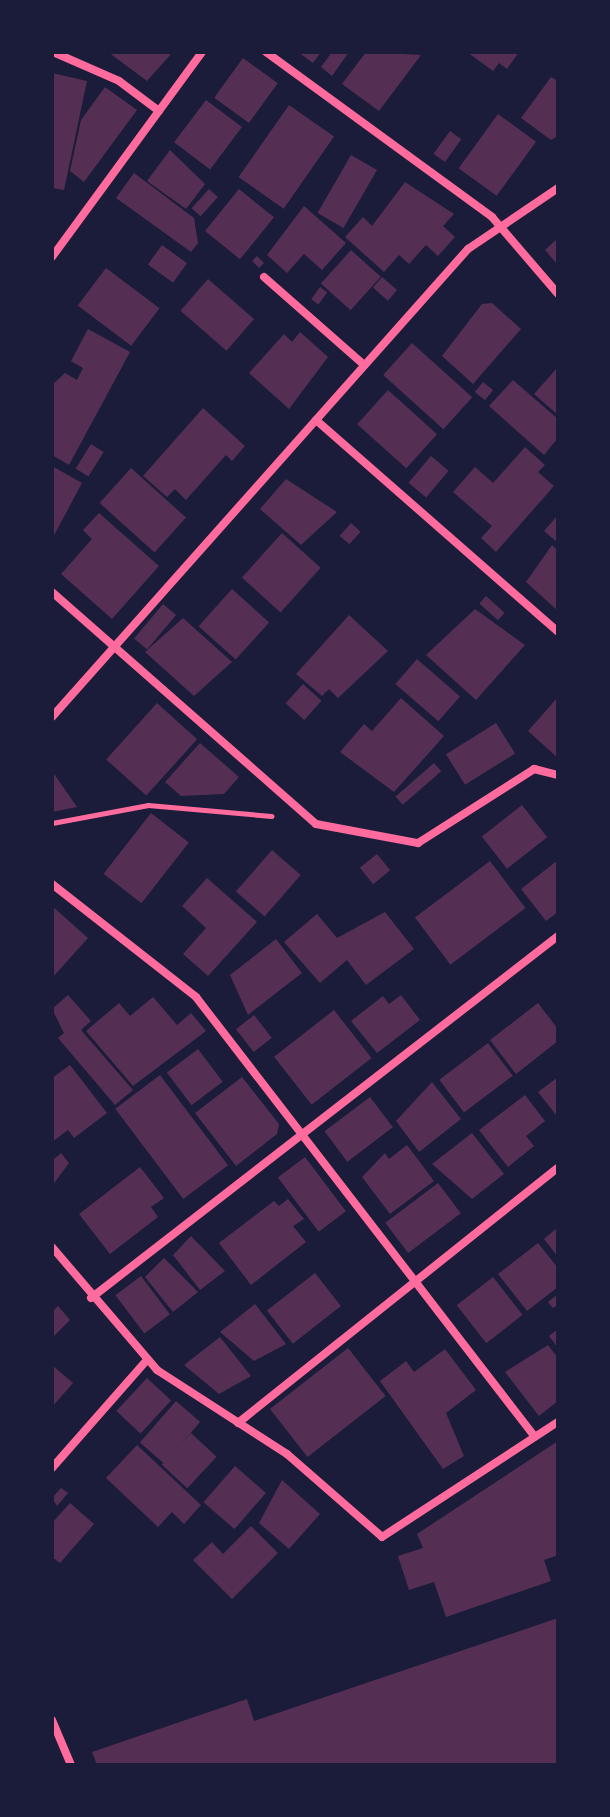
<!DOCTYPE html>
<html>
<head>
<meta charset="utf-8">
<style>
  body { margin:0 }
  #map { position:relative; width:610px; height:1817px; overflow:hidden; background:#1b1b3a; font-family:Rubik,sans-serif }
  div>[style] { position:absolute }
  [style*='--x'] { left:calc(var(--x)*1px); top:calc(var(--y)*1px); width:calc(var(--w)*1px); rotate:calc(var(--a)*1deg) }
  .building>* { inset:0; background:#542f53; transform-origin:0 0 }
  .path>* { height:5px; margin:-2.5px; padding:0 2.5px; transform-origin:2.5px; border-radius:2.5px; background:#ff6b9d }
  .minor>* { height:8px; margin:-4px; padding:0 4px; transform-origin:4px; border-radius:4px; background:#ff6b9d }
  span { translate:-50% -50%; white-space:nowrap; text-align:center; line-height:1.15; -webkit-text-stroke:6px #1b1b3a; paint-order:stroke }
  .frame { position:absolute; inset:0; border:54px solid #1b1b3a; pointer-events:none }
</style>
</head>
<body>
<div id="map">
  <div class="building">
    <div style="clip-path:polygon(108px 52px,171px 52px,172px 53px,147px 81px)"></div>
    <div style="clip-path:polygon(298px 52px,321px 52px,313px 63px)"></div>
    <div style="clip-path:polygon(332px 52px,349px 52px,332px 76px,321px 67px)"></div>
    <div style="clip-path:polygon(366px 52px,421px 55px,379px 111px,342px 84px)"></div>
    <div style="clip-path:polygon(467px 52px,519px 52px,507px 69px,499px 63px,493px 71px)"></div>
    <div style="left:243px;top:58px;width:43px;height:49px;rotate:36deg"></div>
    <div style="clip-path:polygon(52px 73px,87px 81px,64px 190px,52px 188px)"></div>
    <div style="clip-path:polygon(551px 77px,558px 81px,558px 136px,551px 140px,521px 118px)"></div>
    <div style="clip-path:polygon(105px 87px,137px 110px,84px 182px,70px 171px,81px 120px)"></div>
    <div style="left:206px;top:100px;width:45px;height:53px;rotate:37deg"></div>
    <div style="left:289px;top:105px;width:55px;height:88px;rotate:35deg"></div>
    <div style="left:498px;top:114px;width:47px;height:67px;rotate:36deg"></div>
    <div style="left:450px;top:131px;width:14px;height:28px;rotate:36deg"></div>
    <div style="clip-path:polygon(170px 150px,205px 184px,186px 209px,147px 181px)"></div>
    <div style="left:351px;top:155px;width:30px;height:67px;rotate:30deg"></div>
    <div style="clip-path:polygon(134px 173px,194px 218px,198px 243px,191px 252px,116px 198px)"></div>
    <div style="clip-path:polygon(405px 182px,454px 214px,443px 226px,455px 237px,438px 256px,426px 245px,409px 264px,399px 255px,384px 272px,345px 237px,363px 217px,372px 226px)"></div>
    <div style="left:209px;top:189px;width:12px;height:26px;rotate:42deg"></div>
    <div style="left:239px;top:189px;width:45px;height:54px;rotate:39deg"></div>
    <div style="clip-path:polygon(304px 206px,346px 243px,322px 270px,304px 254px,287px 273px,267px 255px)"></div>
    <div style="clip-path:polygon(558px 238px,558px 265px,545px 250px)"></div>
    <div style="left:162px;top:245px;width:31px;height:24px;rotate:36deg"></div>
    <div style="left:351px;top:250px;width:40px;height:45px;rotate:42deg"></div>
    <div style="left:257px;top:256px;width:10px;height:7px;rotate:45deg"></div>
    <div style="left:106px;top:268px;width:67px;height:47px;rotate:37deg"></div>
    <div style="left:382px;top:277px;width:20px;height:14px;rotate:41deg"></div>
    <div style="left:208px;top:279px;width:61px;height:42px;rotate:41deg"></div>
    <div style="left:320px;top:287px;width:9px;height:15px;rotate:36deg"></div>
    <div style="clip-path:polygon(492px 303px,521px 329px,473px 384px,442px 356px,482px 304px)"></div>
    <div style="clip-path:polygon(88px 329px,130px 352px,69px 465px,52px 455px,52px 385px,65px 373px,77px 380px,83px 368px,71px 361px)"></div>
    <div style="clip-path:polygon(300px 332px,328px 357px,289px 409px,249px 373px,284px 334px,292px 342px)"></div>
    <div style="left:412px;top:343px;width:81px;height:43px;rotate:42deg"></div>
    <div style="clip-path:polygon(558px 367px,558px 415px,534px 394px)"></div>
    <div style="clip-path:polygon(513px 380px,558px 419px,558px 438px,544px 455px,489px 406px)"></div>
    <div style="left:483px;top:382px;width:13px;height:13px;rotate:39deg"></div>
    <div style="left:388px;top:390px;width:66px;height:46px;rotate:42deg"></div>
    <div style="clip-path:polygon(203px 408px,245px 446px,232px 461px,226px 455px,186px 500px,175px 489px,167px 497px,143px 476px)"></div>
    <div style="left:91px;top:444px;width:15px;height:29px;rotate:32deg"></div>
    <div style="clip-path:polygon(525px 447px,545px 465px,538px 472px,554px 486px,496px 552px,481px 538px,492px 526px,453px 492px,475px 467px,493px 483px)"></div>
    <div style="left:431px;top:456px;width:23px;height:35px;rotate:40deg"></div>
    <div style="clip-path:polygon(52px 466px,82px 483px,52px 539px)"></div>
    <div style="left:131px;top:468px;width:74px;height:47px;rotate:42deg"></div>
    <div style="clip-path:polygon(286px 479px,337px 512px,301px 545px,260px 509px)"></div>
    <div style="clip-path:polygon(99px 513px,159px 566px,112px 619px,61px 574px,92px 539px,83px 530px)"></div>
    <div style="clip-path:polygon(558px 515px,558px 543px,544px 531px)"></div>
    <div style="left:351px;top:523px;width:13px;height:17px;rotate:42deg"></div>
    <div style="left:282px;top:533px;width:52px;height:60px;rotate:42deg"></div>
    <div style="clip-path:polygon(552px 545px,558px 551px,558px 611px,526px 582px)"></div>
    <div style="left:232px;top:589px;width:50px;height:50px;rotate:42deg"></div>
    <div style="left:486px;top:596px;width:25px;height:10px;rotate:42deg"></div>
    <div style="left:163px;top:604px;width:17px;height:45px;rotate:40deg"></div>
    <div style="clip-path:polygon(475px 609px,525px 645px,476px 700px,426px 655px)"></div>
    <div style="clip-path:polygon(349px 615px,388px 651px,338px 698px,329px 689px,322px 696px,296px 674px)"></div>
    <div style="clip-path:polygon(183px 618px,232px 662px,194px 696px,145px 652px)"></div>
    <div style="left:417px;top:659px;width:57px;height:33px;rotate:41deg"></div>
    <div style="left:303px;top:684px;width:25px;height:26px;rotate:42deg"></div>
    <div style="clip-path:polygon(558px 697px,558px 758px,528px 731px)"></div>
    <div style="clip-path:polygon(401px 698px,444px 736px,394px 792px,340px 752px,364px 724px,372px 731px)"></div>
    <div style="left:157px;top:703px;width:54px;height:76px;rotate:42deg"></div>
    <div style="left:496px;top:723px;width:36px;height:59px;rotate:58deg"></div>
    <div style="clip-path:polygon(200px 743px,239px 777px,224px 794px,181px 796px,165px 782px)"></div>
    <div style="left:434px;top:763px;width:11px;height:51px;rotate:49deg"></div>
    <div style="clip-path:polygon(52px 771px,77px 807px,52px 812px)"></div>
    <div style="left:522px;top:805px;width:41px;height:51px;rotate:52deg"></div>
    <div style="left:151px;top:813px;width:48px;height:77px;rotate:38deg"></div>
    <div style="left:272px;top:850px;width:38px;height:55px;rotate:41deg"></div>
    <div style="left:377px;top:854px;width:21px;height:22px;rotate:51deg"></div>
    <div style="clip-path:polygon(558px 860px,558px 912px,546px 921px,521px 889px)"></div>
    <div style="left:490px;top:861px;width:59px;height:94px;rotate:53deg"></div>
    <div style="clip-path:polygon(207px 878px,257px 922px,208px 976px,183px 954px,206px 928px,182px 906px)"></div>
    <div style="clip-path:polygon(52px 906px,88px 938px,52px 978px)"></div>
    <div style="clip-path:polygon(385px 912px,414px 949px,366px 985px,347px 960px,320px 983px,284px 942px,317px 914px,337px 938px)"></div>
    <div style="clip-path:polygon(276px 939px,302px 973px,248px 1015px,230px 975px)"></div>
    <div style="clip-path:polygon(68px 995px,91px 1021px,81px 1030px,133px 1090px,115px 1105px,58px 1038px,64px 1033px,52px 1009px)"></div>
    <div style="clip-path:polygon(401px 995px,420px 1020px,377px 1053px,351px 1021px,383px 996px,389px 1004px)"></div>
    <div style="clip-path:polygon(153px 997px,177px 1025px,191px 1013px,206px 1031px,133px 1086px,86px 1031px,119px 1003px,130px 1016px)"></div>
    <div style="clip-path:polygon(538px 1003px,558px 1029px,558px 1041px,516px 1074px,490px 1040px)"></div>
    <div style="left:334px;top:1010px;width:61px;height:76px;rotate:52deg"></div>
    <div style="left:254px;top:1015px;width:29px;height:23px;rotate:52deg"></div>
    <div style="left:488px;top:1043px;width:41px;height:61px;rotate:53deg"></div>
    <div style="left:198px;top:1049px;width:41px;height:39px;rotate:53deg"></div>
    <div style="clip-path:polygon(70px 1065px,107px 1113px,74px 1138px,68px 1130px,52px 1142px,52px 1078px)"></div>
    <div style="left:160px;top:1075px;width:113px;height:56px;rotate:53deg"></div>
    <div style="clip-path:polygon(242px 1077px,279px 1124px,277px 1134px,236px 1166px,195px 1113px)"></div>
    <div style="clip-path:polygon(558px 1077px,558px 1113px,556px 1115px,538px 1092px)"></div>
    <div style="clip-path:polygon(432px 1082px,461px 1119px,419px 1152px,396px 1121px)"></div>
    <div style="clip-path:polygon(525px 1095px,545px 1121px,526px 1136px,534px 1146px,508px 1167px,479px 1130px)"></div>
    <div style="left:370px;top:1097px;width:38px;height:57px;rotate:53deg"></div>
    <div style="clip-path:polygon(472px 1133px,504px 1174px,472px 1199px,432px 1164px)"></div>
    <div style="clip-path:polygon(407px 1145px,434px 1181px,390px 1214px,362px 1177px,385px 1153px,389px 1159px)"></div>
    <div style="clip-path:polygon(61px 1153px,69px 1163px,52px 1186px,52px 1161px)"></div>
    <div style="left:305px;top:1157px;width:68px;height:34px;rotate:53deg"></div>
    <div style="clip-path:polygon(140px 1167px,164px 1198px,151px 1207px,158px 1217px,110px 1254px,79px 1214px)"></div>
    <div style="left:438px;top:1183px;width:38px;height:66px;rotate:53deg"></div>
    <div style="clip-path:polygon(288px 1199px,304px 1219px,293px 1226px,306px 1242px,251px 1285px,219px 1243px,274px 1201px,279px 1206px)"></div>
    <div style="clip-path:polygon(558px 1227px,558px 1257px,544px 1239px)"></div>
    <div style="clip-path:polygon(191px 1236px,225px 1271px,200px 1290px,173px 1255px)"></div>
    <div style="clip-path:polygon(538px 1243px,558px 1268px,558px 1287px,527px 1311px,498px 1274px)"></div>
    <div style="clip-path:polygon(164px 1258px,198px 1292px,173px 1312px,145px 1277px)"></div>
    <div style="left:315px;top:1273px;width:42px;height:61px;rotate:52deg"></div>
    <div style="left:141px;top:1276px;width:48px;height:32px;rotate:53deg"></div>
    <div style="left:493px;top:1277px;width:48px;height:46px;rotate:52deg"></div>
    <div style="clip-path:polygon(558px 1294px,558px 1305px,553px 1308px,548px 1302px)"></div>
    <div style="clip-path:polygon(255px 1304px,286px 1344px,254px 1361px,220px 1332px)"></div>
    <div style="clip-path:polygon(58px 1306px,70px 1320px,52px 1338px,52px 1312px)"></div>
    <div style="clip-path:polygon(558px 1329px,558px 1348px,549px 1336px)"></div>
    <div style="clip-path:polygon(220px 1337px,251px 1376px,219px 1394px,184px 1365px)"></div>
    <div style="clip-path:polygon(548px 1345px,558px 1358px,558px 1401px,539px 1416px,505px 1372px)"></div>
    <div style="left:348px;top:1348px;width:61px;height:99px;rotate:52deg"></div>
    <div style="clip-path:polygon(445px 1349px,476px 1390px,446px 1413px,464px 1456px,443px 1469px,380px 1381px,406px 1361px,414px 1372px)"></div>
    <div style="clip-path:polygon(52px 1365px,73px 1383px,52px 1407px)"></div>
    <div style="left:147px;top:1378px;width:33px;height:45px;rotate:43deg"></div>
    <div style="left:176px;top:1401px;width:32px;height:55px;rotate:41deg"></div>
    <div style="left:191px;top:1433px;width:35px;height:43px;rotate:43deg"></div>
    <div style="clip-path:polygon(558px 1441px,558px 1555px,544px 1560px,551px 1581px,446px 1617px,434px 1582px,409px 1590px,398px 1556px,423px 1548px,417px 1534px)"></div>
    <div style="clip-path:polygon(137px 1445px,201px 1505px,184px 1524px,172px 1512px,158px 1527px,106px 1478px)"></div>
    <div style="left:235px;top:1466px;width:41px;height:48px;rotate:41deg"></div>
    <div style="clip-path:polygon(282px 1480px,320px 1514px,289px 1549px,259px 1523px)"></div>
    <div style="clip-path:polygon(61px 1488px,68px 1493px,57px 1506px,52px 1498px)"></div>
    <div style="clip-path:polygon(70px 1503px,94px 1524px,60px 1563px,52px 1557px,52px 1523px)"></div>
    <div style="clip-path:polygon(251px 1526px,278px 1553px,232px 1599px,193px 1560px,212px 1542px,223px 1554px)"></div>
    <div style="clip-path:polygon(558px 1618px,558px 1765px,97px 1765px,92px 1752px,247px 1699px,254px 1721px)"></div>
  </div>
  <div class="path">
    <div style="--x:52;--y:823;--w:98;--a:-10.6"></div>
    <div style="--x:148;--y:805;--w:124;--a:5.1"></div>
  </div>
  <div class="minor">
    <div style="--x:53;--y:52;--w:72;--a:23.7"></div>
    <div style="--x:119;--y:81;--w:50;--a:36.9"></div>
    <div style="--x:266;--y:52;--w:280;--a:36.1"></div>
    <div style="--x:492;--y:217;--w:101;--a:49.4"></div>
    <div style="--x:52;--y:257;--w:254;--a:-53.8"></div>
    <div style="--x:264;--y:277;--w:133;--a:41.3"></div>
    <div style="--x:316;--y:420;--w:322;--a:41.2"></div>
    <div style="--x:52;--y:592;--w:351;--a:41.3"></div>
    <div style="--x:316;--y:824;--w:104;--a:10.6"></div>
    <div style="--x:418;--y:843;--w:138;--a:-32.5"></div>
    <div style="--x:534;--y:769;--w:25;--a:14"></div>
    <div style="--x:52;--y:717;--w:626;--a:-48.37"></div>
    <div style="--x:468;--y:249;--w:109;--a:-34.1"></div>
    <div style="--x:52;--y:884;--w:183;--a:38.1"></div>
    <div style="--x:196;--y:997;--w:555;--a:52.39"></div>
    <div style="--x:52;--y:1247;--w:162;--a:49.5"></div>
    <div style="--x:157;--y:1370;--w:155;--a:32.9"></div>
    <div style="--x:287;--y:1454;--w:126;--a:41.1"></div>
    <div style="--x:382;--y:1537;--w:210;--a:-33.2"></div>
    <div style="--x:91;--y:1298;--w:591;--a:-37.78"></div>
    <div style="--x:238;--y:1423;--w:409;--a:-38.6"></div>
    <div style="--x:52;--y:1468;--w:142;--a:-48.7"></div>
    <div style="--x:52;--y:1720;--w:49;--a:67.1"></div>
  </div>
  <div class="frame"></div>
</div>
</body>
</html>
